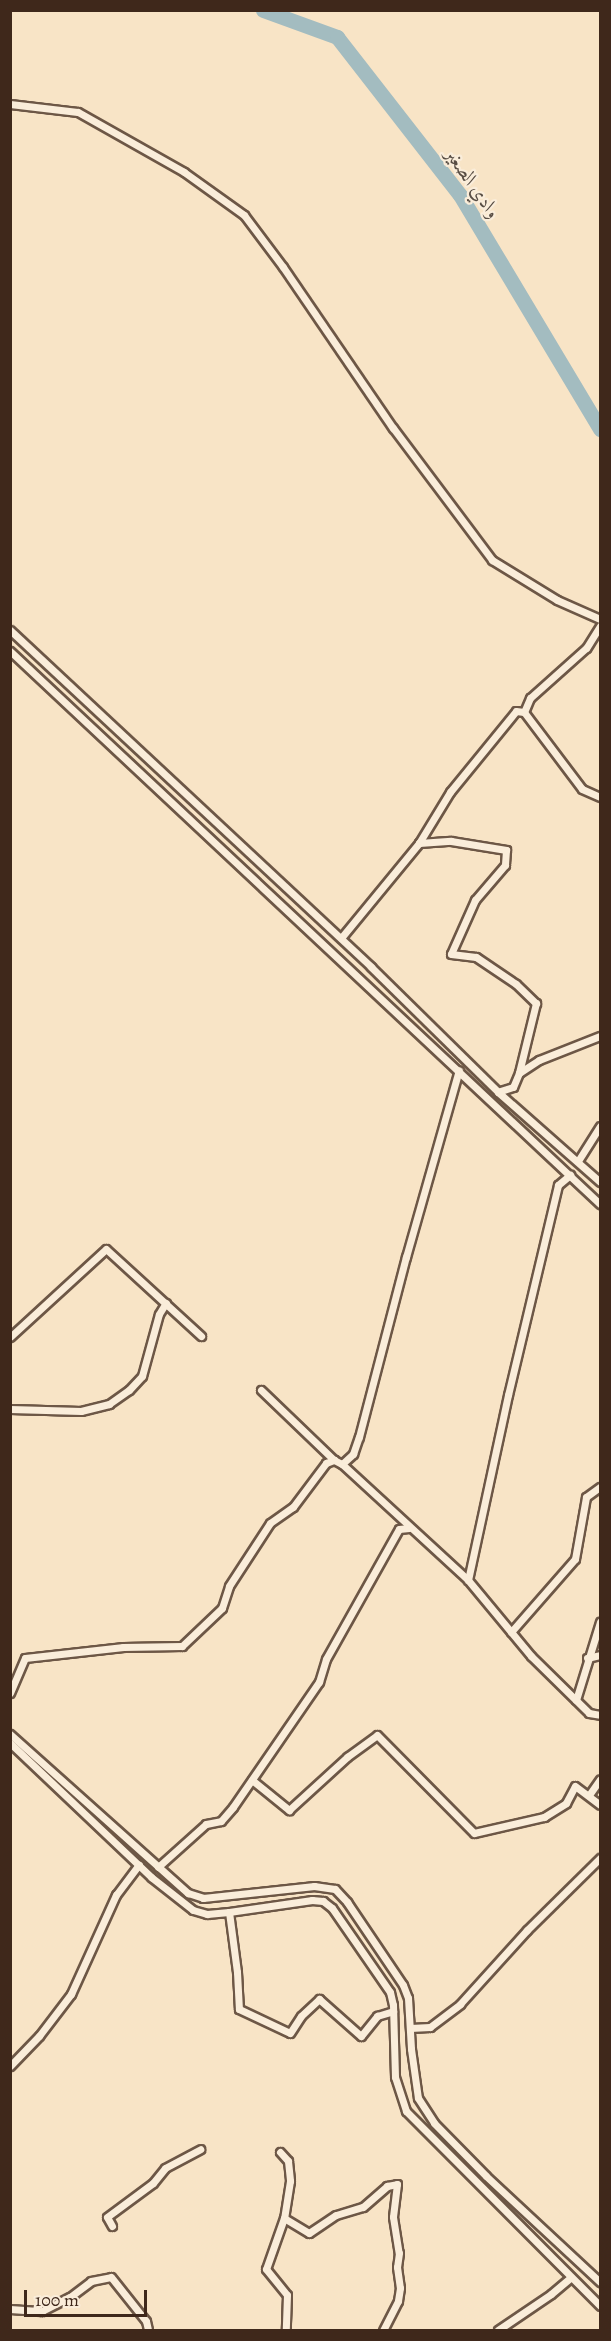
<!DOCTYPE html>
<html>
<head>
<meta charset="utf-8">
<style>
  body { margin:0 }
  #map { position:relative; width:611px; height:2341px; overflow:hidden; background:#f8e4c6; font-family:Alegreya,Amiri,serif }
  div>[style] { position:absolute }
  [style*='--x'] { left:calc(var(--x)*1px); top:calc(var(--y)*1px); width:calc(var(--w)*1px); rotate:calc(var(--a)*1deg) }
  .river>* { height:15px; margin:-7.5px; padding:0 7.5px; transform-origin:7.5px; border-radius:7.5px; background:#a3bcc0 }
  .roads { filter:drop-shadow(2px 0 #6d5746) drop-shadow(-2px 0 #6d5746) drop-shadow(0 2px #6d5746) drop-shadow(0 -2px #6d5746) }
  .minor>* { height:7px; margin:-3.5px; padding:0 3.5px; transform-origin:3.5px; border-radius:3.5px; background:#faedda }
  span { translate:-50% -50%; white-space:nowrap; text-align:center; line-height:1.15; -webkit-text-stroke:4.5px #faedda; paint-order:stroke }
  .water-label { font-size:20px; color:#584d44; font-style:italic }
  .frame { position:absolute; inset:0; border:12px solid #3f281b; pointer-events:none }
  .scale { position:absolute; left:24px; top:2290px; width:123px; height:27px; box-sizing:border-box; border:3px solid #3f281b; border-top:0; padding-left:8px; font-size:18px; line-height:21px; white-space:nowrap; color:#3f281b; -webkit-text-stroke:4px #faedda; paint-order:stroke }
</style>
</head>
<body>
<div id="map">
  <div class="river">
    <div style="--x:263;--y:10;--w:79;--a:20"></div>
    <div style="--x:337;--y:37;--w:200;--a:52.1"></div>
    <div style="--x:460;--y:195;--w:273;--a:59.1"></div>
  </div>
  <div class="roads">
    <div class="minor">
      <div style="--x:10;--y:104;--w:68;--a:6.7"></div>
      <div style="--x:78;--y:112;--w:122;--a:29.5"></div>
      <div style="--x:184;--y:172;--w:74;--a:35.6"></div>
      <div style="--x:244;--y:215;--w:65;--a:53.1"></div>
      <div style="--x:283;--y:267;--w:195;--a:55.7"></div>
      <div style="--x:393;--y:428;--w:165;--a:53.1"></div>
      <div style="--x:492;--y:560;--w:76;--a:31.6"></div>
      <div style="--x:557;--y:600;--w:47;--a:23.8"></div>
      <div style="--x:600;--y:626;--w:26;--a:122"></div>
      <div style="--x:586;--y:648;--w:75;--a:138.2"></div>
      <div style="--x:530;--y:698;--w:15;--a:113"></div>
      <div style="--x:524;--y:712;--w:96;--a:53"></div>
      <div style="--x:582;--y:789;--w:20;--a:24"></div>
      <div style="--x:10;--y:630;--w:494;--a:43"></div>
      <div style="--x:371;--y:967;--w:178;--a:44.5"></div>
      <div style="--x:498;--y:1092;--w:136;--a:41.4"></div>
      <div style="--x:10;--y:651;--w:809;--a:43.15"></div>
      <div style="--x:419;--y:843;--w:60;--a:-58.7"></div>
      <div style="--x:450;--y:792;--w:104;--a:-50.8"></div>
      <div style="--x:516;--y:711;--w:8;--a:7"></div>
      <div style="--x:341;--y:938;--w:123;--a:-50.6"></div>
      <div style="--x:419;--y:843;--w:32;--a:-4"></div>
      <div style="--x:451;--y:841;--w:56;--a:9.3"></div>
      <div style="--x:506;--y:850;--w:15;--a:94"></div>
      <div style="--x:505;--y:865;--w:46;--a:130.6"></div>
      <div style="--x:475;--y:900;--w:59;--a:114"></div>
      <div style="--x:451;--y:954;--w:25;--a:7"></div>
      <div style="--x:476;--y:957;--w:48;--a:34"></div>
      <div style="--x:516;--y:984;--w:28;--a:44"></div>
      <div style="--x:536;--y:1003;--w:72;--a:103.7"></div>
      <div style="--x:519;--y:1073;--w:15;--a:113"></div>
      <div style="--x:513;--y:1087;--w:16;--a:162"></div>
      <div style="--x:519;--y:1073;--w:24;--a:-33"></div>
      <div style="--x:539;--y:1060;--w:66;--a:-21.5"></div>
      <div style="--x:578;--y:1161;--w:41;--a:-57.8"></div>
      <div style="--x:10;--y:1337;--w:130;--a:-42.5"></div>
      <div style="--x:106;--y:1249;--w:129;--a:42.5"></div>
      <div style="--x:261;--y:1390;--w:101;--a:43.8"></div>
      <div style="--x:10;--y:1409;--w:71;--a:1.6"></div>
      <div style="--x:81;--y:1411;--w:29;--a:-14"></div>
      <div style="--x:109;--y:1404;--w:24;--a:-35"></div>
      <div style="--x:129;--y:1390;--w:19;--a:-47"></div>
      <div style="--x:142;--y:1376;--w:64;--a:-74.7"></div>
      <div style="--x:159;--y:1314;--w:13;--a:-58"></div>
      <div style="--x:342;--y:1464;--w:15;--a:-42"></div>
      <div style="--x:353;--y:1454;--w:18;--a:-71"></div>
      <div style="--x:359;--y:1437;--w:186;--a:-75.4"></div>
      <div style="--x:406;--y:1257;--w:194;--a:-74.2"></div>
      <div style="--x:468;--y:1580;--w:189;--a:-77.8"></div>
      <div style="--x:508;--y:1395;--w:216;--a:-76.6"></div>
      <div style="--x:558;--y:1185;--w:16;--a:-40"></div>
      <div style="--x:511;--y:1632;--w:97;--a:-48.8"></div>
      <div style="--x:575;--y:1559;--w:63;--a:-79.9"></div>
      <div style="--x:586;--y:1497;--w:17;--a:-36"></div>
      <div style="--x:587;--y:1658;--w:13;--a:-13"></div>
      <div style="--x:10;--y:1693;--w:38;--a:-67"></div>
      <div style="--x:25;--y:1658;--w:99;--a:-6.4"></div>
      <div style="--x:123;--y:1647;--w:59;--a:-1"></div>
      <div style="--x:182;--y:1646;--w:55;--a:-43.5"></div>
      <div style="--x:222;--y:1608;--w:23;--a:-72"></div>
      <div style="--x:229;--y:1586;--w:75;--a:-56.9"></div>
      <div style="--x:270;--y:1523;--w:28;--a:-35"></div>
      <div style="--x:293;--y:1507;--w:55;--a:-53.1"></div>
      <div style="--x:326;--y:1463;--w:9;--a:-21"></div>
      <div style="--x:334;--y:1460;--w:9;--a:27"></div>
      <div style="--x:342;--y:1464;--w:171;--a:42.6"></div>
      <div style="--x:468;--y:1580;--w:99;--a:50.3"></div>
      <div style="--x:531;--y:1656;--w:81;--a:44.5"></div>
      <div style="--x:589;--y:1713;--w:11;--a:10"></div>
      <div style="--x:576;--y:1700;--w:82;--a:-72.9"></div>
      <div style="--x:10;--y:1734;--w:239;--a:41.8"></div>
      <div style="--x:188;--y:1893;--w:16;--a:18"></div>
      <div style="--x:203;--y:1898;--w:112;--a:-6.2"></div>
      <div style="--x:314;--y:1886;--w:21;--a:8"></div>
      <div style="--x:335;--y:1889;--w:18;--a:47"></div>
      <div style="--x:347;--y:1902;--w:100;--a:56"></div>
      <div style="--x:403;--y:1985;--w:14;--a:69"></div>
      <div style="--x:408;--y:1998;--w:51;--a:86.6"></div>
      <div style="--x:411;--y:2049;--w:49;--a:81.9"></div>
      <div style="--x:418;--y:2098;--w:30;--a:57"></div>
      <div style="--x:434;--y:2123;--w:74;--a:45.5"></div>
      <div style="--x:486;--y:2176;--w:156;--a:42.9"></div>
      <div style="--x:10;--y:1743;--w:195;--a:43.5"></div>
      <div style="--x:151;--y:1877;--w:53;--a:38.2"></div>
      <div style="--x:193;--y:1910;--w:15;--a:16"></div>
      <div style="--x:207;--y:1914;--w:22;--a:-5"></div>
      <div style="--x:229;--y:1912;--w:84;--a:-8.2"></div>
      <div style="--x:312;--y:1900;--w:11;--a:5"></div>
      <div style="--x:323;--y:1901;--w:11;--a:38"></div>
      <div style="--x:332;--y:1908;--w:102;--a:55.4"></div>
      <div style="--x:390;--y:1992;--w:13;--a:77"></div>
      <div style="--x:393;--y:2005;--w:72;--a:88.4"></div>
      <div style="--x:395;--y:2077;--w:36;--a:72"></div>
      <div style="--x:406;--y:2111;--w:275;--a:45.1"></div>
      <div style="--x:252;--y:1780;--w:48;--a:39"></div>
      <div style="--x:289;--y:1810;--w:79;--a:-42.4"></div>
      <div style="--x:347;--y:1757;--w:37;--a:-36"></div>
      <div style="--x:377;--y:1735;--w:138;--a:45.3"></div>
      <div style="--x:474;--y:1833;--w:72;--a:-12.9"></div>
      <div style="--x:544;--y:1817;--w:26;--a:-32"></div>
      <div style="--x:566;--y:1803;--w:19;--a:-62"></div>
      <div style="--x:575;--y:1786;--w:31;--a:37"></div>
      <div style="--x:589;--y:1795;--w:19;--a:-55"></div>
      <div style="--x:158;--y:1867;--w:64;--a:-41.9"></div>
      <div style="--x:206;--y:1824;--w:15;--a:-11"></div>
      <div style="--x:221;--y:1821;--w:18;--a:-49"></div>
      <div style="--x:233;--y:1807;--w:152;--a:-55.5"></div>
      <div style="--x:319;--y:1682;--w:24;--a:-73"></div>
      <div style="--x:326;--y:1659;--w:149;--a:-60.7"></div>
      <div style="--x:399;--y:1529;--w:10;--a:-6"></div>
      <div style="--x:229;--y:1912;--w:61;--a:82.4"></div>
      <div style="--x:237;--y:1972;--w:37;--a:87"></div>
      <div style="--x:239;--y:2009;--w:56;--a:25.2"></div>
      <div style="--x:290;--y:2033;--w:20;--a:-57"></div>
      <div style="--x:301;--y:2016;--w:25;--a:-43"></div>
      <div style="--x:319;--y:1999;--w:56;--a:41.4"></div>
      <div style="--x:361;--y:2036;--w:26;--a:-51"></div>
      <div style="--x:377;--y:2016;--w:17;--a:-17"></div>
      <div style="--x:410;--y:2028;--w:20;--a:-3"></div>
      <div style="--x:430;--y:2027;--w:38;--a:-37"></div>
      <div style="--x:460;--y:2004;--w:100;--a:-47.8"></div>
      <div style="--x:527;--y:1930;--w:103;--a:-44.6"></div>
      <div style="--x:10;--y:2066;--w:42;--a:-46"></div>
      <div style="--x:39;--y:2036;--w:53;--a:-52.7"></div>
      <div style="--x:71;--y:1994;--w:109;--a:-65.6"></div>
      <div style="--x:116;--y:1895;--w:38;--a:-53"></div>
      <div style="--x:280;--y:2152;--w:12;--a:48"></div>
      <div style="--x:288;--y:2161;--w:20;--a:84"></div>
      <div style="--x:290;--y:2181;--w:37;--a:99"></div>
      <div style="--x:284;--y:2218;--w:54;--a:109.4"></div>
      <div style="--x:266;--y:2269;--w:33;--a:51"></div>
      <div style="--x:287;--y:2295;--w:35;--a:92"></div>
      <div style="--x:284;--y:2218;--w:29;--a:31"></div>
      <div style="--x:309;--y:2233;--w:32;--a:-34"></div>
      <div style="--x:336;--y:2215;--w:28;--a:-17"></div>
      <div style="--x:363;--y:2207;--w:32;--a:-41"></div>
      <div style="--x:387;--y:2186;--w:10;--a:-11"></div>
      <div style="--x:397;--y:2184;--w:33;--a:97"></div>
      <div style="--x:393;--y:2217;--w:36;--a:81"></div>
      <div style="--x:399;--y:2253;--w:14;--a:98"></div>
      <div style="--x:397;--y:2267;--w:21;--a:82"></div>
      <div style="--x:400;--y:2288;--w:13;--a:99"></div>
      <div style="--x:398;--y:2301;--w:33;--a:117"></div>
      <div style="--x:112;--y:2226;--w:10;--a:-119"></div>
      <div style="--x:107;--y:2217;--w:57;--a:-36.5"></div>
      <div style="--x:153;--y:2183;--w:19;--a:-51"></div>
      <div style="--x:165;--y:2168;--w:40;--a:-28"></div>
      <div style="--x:10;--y:2309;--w:32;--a:4"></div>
      <div style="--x:42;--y:2311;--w:31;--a:-27"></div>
      <div style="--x:70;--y:2297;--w:26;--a:-37"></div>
      <div style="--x:91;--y:2281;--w:20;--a:-11"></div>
      <div style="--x:111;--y:2277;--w:56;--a:51.5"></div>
      <div style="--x:146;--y:2321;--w:9;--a:77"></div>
      <div style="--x:498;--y:2330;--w:64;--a:-34.2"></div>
      <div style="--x:551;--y:2294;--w:26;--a:-40"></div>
    </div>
  </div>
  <div class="water-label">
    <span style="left:473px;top:183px;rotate:55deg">وادي الصغير</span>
  </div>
  <div class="frame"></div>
  <div class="scale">100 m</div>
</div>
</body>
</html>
